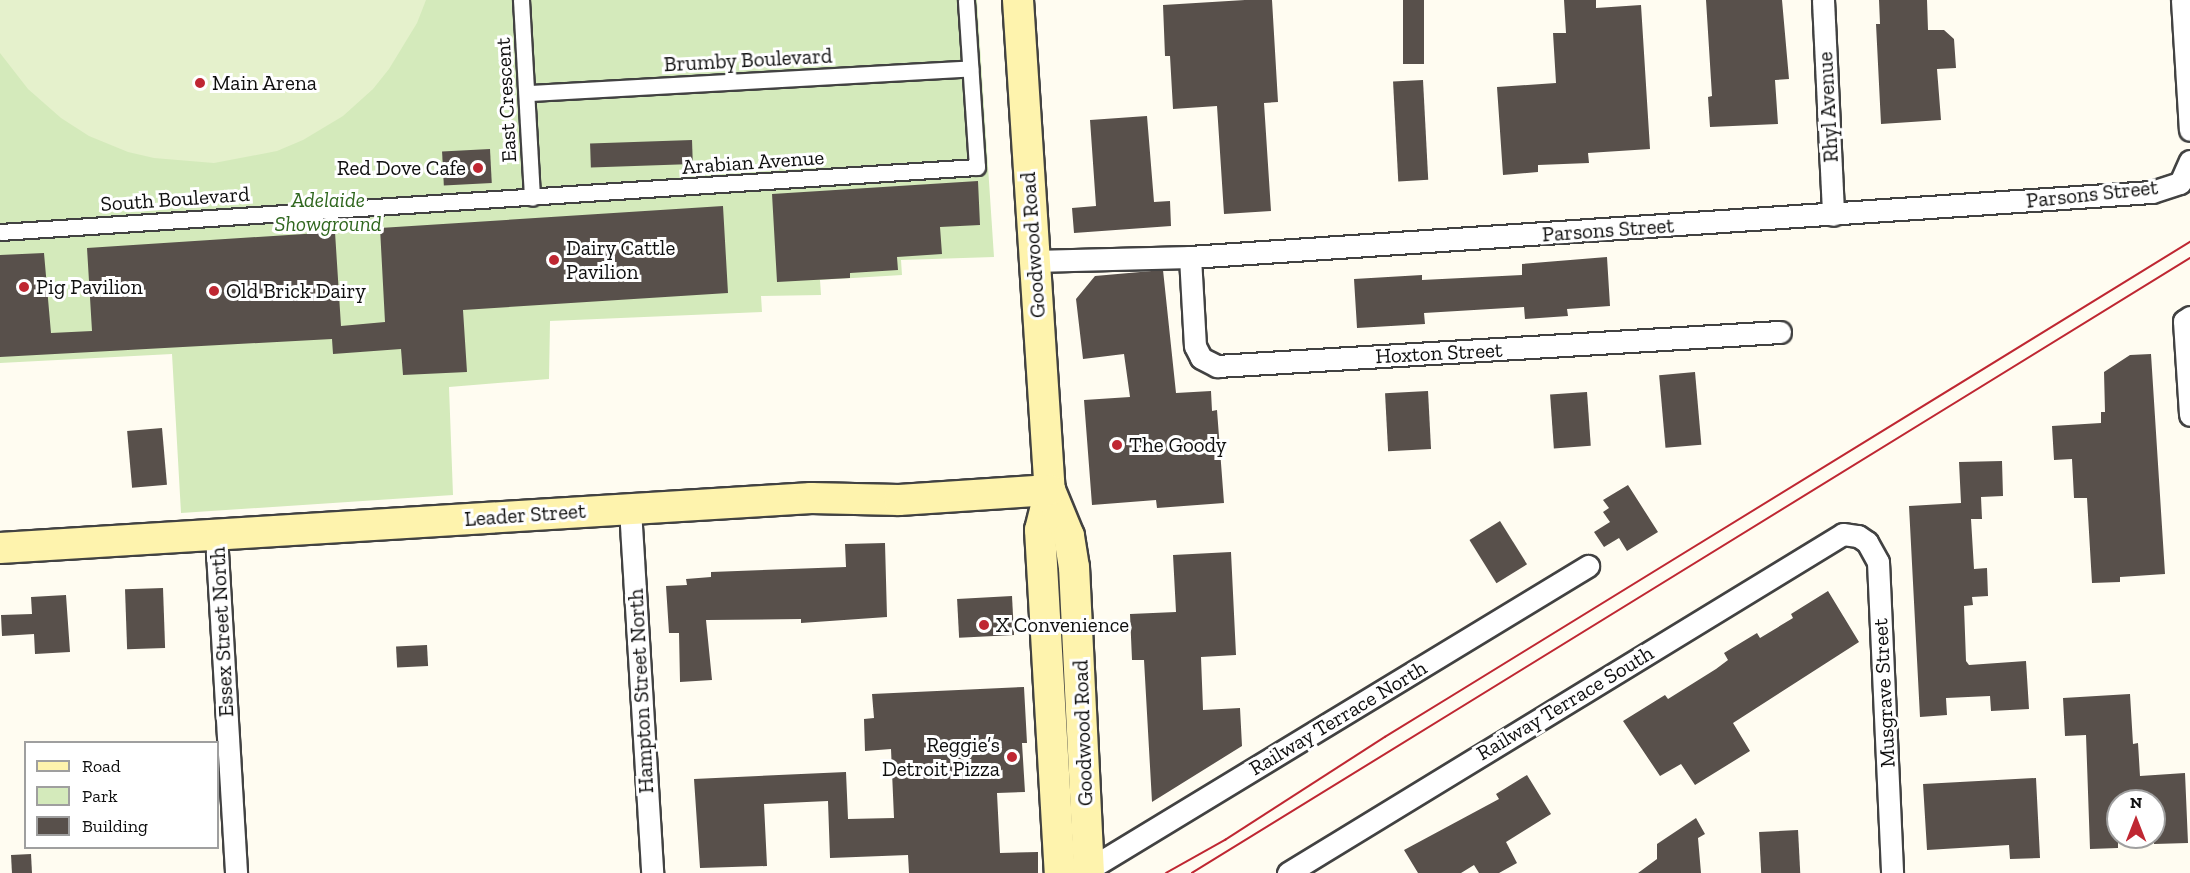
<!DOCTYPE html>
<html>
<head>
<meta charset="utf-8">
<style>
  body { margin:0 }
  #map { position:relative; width:2190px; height:873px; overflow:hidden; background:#fffcf1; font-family:"Zilla Slab",serif }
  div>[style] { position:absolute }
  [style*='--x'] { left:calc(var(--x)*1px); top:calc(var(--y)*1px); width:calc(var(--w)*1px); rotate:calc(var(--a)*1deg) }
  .green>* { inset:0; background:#d4eabb }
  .pitch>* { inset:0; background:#e5f1cc }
  .building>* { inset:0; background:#58504b; transform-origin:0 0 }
  .roads { filter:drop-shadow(2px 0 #424242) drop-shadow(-2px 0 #424242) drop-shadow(0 2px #424242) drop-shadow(0 -2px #424242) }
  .pedestrian>* { height:15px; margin:-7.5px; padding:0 7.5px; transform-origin:7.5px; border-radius:7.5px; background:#fff }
  .minor>* { height:21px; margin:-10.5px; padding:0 10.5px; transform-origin:10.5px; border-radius:10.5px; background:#fff }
  .secondary>* { height:30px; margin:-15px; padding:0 15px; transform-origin:15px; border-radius:15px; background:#fef3ad }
  .tram>* { height:1.5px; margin:-0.75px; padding:0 0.75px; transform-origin:0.75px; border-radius:0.75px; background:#bf2732 }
  .dots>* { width:16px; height:16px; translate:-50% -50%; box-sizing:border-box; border:3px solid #fff; border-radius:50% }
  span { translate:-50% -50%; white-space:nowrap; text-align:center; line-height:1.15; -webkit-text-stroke:6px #fff; paint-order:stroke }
  .street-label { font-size:21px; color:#0f0f0f }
  .poi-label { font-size:21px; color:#0f0f0f }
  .left { translate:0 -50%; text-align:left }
  .right { translate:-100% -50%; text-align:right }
  .park-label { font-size:21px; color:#30671f; font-style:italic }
  .legend { position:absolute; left:24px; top:741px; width:195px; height:108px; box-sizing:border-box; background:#fff; border:2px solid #9f9f9f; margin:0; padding:8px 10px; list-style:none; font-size:18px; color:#0f0f0f }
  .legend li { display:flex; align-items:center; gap:12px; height:30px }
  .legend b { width:30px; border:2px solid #9f9f9f }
  .north { position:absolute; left:2106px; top:789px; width:60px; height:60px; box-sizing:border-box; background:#fff; border:2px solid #9f9f9f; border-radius:50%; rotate:0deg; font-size:16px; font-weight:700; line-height:24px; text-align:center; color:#0f0f0f }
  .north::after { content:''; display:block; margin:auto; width:21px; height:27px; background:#bf2732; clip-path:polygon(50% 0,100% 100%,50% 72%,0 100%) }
</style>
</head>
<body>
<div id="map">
  <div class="green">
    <div style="clip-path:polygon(0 0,977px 0,994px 257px,901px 260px,902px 275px,820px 280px,821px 295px,761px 296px,762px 312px,550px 321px,549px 379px,449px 387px,453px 495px,181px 513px,172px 354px,0 363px)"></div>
  </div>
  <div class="pitch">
    <div style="clip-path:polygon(0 0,426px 0,417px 23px,389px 69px,373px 89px,343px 116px,303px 140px,277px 151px,214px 163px,154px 158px,128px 152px,89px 136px,61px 118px,28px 89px,0 53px)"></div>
  </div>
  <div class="building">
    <div style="clip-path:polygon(1245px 0,1272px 0,1278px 102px,1264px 103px,1271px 211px,1224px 214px,1217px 106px,1173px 109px,1170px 56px,1165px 56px,1163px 5px)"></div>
    <div style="left:1403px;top:0;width:21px;height:64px"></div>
    <div style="clip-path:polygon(1564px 0,1596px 0,1596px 8px,1641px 5px,1650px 149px,1588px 153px,1589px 163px,1538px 165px,1538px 172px,1503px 175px,1497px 87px,1556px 83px,1553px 33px,1566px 33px)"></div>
    <div style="clip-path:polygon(1706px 0,1782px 0,1789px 79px,1775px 80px,1778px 124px,1710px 127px,1708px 97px,1712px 96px)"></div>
    <div style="clip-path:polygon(1879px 0,1927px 0,1928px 30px,1944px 30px,1954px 39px,1956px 68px,1937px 69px,1941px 120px,1881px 124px,1876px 24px,1880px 24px)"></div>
    <div style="left:1423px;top:80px;width:100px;height:30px;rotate:87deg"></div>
    <div style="clip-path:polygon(1147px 116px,1154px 202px,1170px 201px,1171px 226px,1074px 233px,1072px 208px,1096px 206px,1090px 120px)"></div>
    <div style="left:692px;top:140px;width:24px;height:102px;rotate:88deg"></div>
    <div style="left:490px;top:149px;width:34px;height:48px;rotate:87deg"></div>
    <div style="clip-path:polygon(978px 181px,980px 225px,940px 227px,942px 254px,897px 257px,898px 270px,850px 273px,850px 278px,777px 282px,772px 194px)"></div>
    <div style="clip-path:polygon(723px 206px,728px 293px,463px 310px,467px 372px,403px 375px,401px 349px,333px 354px,332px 339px,0 357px,0 255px,44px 253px,51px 333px,92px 331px,87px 248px,335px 232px,341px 326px,385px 322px,380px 228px)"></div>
    <div style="clip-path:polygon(1607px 257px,1610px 306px,1567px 309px,1568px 316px,1525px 319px,1524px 307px,1424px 313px,1425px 324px,1357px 328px,1354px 279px,1422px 275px,1422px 280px,1522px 275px,1522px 264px)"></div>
    <div style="clip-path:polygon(1163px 270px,1176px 393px,1211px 391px,1212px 411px,1217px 410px,1224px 503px,1157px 508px,1156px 500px,1092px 505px,1084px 400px,1130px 397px,1124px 354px,1083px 359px,1076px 299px,1095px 276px)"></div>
    <div style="clip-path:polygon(2151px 354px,2165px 574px,2120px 577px,2120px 582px,2092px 583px,2087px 498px,2074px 498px,2072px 459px,2054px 460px,2052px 426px,2101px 423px,2101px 412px,2105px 412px,2104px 372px,2130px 355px)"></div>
    <div style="left:1695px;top:372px;width:73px;height:36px;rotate:85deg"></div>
    <div style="left:1428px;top:391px;width:58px;height:43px;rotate:87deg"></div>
    <div style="left:1587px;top:392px;width:54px;height:37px;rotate:86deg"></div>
    <div style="left:162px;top:428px;width:57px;height:35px;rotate:85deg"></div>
    <div style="clip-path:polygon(2002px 461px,2003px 496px,1981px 497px,1982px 519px,1971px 519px,1974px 569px,1987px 568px,1988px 596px,1972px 597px,1973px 605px,1964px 606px,1966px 661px,1969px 665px,2026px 661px,2029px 709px,1991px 711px,1990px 696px,1946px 698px,1947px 715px,1920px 717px,1909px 506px,1961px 503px,1959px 462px)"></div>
    <div style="clip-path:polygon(1628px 485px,1658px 532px,1627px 551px,1619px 538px,1604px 547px,1594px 532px,1610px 522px,1603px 512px,1609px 508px,1603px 500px)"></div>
    <div style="left:1500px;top:521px;width:51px;height:36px;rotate:58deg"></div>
    <div style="clip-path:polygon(885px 543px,887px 617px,801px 623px,801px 619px,706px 620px,712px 680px,680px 682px,679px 633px,669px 633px,666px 586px,687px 585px,686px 579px,711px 577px,711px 572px,846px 567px,845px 544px)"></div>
    <div style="clip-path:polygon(1231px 552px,1236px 655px,1201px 657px,1203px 710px,1240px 708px,1242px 746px,1152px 802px,1144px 660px,1132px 660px,1130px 614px,1176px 612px,1173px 555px)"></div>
    <div style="left:163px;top:588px;width:60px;height:38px;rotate:88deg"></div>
    <div style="clip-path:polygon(1828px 591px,1859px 642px,1733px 723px,1750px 751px,1695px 785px,1681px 764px,1660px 776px,1623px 721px,1665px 695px,1668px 699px,1716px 669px,1728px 660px,1724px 653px,1757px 633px,1760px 638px,1793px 618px,1791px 614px)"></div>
    <div style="clip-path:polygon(66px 595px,70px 652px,35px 654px,34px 634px,2px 636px,1px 615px,32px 614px,31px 597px)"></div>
    <div style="left:1012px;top:596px;width:39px;height:55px;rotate:87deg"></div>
    <div style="left:427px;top:645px;width:21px;height:31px;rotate:87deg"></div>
    <div style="clip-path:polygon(1024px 687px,1027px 743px,1022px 743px,1025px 792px,997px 793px,1000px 853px,1038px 852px,1038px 873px,909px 873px,908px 855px,830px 858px,828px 801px,764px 804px,767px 866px,700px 868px,694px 779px,846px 772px,848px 819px,894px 818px,891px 749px,865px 751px,864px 719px,874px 718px,872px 694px)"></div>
    <div style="clip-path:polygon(2130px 694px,2133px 744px,2138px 743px,2140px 776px,2185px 773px,2188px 843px,2154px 844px,2154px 801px,2118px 801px,2118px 848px,2090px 849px,2086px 735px,2065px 736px,2063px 698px)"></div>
    <div style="clip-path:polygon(1527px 775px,1551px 814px,1506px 842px,1517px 863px,1499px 873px,1479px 873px,1474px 865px,1461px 873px,1418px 873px,1404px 850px,1499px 799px,1496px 794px)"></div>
    <div style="clip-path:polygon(2036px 778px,2040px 858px,2010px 859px,2009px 845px,1927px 850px,1923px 784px)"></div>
    <div style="clip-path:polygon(1696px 818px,1705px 834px,1698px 838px,1701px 873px,1638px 873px,1657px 859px,1657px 844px)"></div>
    <div style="left:1798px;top:830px;width:43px;height:39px;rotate:87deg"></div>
    <div style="left:31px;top:854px;width:19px;height:20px;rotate:87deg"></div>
  </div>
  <div class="roads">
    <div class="pedestrian">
      <div style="--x:521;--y:0;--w:198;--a:86.8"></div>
      <div style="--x:529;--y:93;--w:442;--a:-3.2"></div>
      <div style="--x:0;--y:232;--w:979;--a:-3.81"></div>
      <div style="--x:977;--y:167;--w:167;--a:-93.8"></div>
    </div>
    <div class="minor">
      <div style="--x:1823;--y:0;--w:215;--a:87.3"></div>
      <div style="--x:2182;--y:0;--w:130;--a:86.5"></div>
      <div style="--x:1190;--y:257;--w:89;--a:86.8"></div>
      <div style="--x:1195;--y:346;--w:13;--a:63"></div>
      <div style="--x:1201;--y:358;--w:18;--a:27"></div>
      <div style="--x:1217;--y:366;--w:564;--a:-3.46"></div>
      <div style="--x:1034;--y:261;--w:156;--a:-1.5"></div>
      <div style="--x:1190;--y:257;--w:964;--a:-3.87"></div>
      <div style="--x:2152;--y:192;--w:29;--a:-18"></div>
      <div style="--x:2180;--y:183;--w:24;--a:-66"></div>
      <div style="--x:2190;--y:317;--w:7;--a:146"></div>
      <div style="--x:2184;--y:321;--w:94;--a:86.3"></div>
      <div style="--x:630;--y:509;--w:365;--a:86.5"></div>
      <div style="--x:216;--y:535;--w:339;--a:86.6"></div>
      <div style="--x:1089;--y:869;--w:584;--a:-31.27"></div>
      <div style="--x:1288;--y:873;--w:650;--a:-31.42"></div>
      <div style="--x:1843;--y:534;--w:15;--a:8"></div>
      <div style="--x:1858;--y:536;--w:11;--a:34"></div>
      <div style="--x:1867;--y:542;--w:23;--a:61"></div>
      <div style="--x:1878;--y:562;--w:311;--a:87.4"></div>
    </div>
    <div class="secondary">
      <div style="--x:1018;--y:0;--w:491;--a:86.3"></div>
      <div style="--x:1050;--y:490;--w:41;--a:104"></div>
      <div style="--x:1040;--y:530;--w:344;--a:86.7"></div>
      <div style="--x:1050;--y:490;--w:50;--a:67.6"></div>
      <div style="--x:1069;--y:536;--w:31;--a:81"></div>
      <div style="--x:1074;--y:567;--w:306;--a:87.2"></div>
      <div style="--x:0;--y:548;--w:813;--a:-3.53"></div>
      <div style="--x:811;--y:498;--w:88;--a:1.3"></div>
      <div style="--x:899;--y:500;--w:151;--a:-3.8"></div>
    </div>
  </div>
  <div class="tram">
    <div style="--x:1166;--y:873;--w:68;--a:-29.2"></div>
    <div style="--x:1225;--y:840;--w:190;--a:-32.8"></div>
    <div style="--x:1385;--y:737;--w:945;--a:-31.59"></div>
    <div style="--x:1192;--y:873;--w:1172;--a:-31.64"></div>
  </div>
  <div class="dots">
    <div style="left:200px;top:83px;background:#bf2732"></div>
    <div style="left:478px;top:168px;background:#bf2732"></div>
    <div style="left:554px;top:260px;background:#bf2732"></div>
    <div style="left:24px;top:287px;background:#bf2732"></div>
    <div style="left:214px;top:291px;background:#bf2732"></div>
    <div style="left:1117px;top:445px;background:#bf2732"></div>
    <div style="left:984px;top:625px;background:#bf2732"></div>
    <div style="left:1012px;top:757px;background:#bf2732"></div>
  </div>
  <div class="street-label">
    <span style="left:748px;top:60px;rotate:-3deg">Brumby Boulevard</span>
    <span style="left:506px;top:100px;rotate:-93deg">East Crescent</span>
    <span style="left:1828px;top:107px;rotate:-93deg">Rhyl Avenue</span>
    <span style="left:753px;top:162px;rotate:-4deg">Arabian Avenue</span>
    <span style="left:2092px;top:194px;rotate:-6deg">Parsons Street</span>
    <span style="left:175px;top:199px;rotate:-4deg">South Boulevard</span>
    <span style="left:1608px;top:230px;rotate:-4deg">Parsons Street</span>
    <span style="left:1033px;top:245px;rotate:-94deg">Goodwood Road</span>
    <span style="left:1439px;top:353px;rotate:-3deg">Hoxton Street</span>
    <span style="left:525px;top:515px;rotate:-4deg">Leader Street</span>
    <span style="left:222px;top:632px;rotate:-93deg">Essex Street North</span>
    <span style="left:641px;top:691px;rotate:-93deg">Hampton Street North</span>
    <span style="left:1884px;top:693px;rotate:-93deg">Musgrave Street</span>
    <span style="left:1565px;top:703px;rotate:-31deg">Railway Terrace South</span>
    <span style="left:1338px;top:718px;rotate:-31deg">Railway Terrace North</span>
    <span style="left:1083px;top:733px;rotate:-92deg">Goodwood Road</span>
  </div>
  <div class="poi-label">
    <span class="left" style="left:212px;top:83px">Main Arena</span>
    <span class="right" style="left:466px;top:168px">Red Dove Cafe</span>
    <span class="left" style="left:566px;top:260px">Dairy Cattle<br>Pavilion</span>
    <span class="left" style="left:36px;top:287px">Pig Pavilion</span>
    <span class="left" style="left:226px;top:291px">Old Brick Dairy</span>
    <span class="left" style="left:1129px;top:445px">The Goody</span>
    <span class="left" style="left:996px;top:625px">X Convenience</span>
    <span class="right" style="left:1000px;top:757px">Reggie’s<br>Detroit Pizza</span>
  </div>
  <div class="park-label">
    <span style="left:328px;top:212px">Adelaide<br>Showground</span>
  </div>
  <ul class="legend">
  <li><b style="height:8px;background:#fef3ad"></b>Road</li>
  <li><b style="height:16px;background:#d4eabb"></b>Park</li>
  <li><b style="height:16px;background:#58504b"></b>Building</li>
  </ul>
  <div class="north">N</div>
</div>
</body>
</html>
